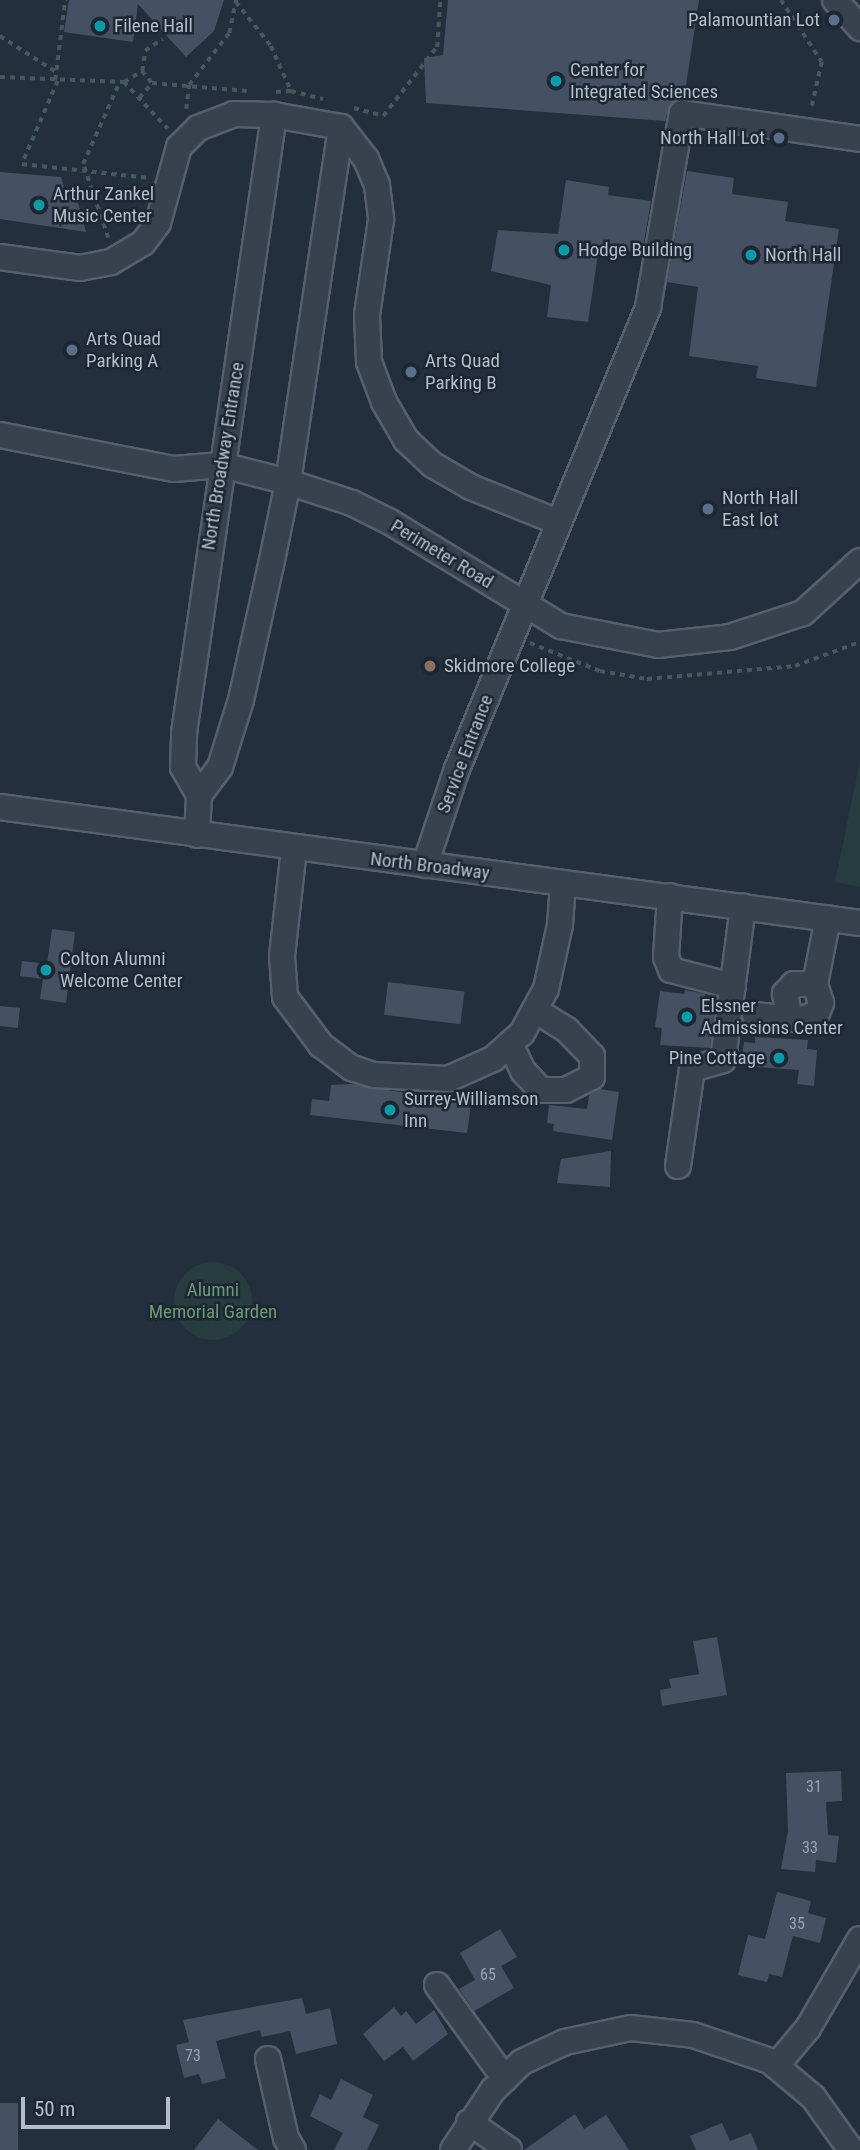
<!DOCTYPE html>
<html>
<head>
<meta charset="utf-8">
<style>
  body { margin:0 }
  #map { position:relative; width:860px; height:2150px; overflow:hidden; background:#242f3e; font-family:"Roboto Condensed",sans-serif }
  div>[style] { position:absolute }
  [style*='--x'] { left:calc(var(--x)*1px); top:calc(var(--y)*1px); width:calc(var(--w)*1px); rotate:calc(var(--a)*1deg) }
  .green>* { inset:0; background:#263c3f }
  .round { border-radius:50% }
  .building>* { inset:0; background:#455162; transform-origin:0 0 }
  .path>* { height:3.5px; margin-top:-1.75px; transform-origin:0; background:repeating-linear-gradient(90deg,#44595c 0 5px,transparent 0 10px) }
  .roads { filter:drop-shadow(2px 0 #565f6c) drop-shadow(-2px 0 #565f6c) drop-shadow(0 2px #565f6c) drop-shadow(0 -2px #565f6c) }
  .minor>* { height:24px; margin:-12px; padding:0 12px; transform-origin:12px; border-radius:12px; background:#38414e }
  .dots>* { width:19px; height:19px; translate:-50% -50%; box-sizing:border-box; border:4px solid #1d2633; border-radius:50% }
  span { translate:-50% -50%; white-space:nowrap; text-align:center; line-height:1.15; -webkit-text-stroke:5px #1d2633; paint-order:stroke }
  .number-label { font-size:16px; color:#98a1af }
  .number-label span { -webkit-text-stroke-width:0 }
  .poi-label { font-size:19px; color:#b4bcc9 }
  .right { translate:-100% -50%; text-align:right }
  .left { translate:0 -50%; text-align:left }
  .street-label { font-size:19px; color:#b4bcc9 }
  .park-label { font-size:19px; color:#6b9a76 }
  .scale { position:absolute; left:21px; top:2097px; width:149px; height:32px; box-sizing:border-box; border:4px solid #b4bcc9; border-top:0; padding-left:9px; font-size:21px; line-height:24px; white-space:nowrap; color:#b4bcc9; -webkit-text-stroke:5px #1d2633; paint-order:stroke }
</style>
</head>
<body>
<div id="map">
  <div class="green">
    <div style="clip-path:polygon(860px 761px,860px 887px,835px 882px)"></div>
    <div class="round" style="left:174px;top:1262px;width:78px;height:78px"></div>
  </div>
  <div class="building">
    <div style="clip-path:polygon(69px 0,224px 0,214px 31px,186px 57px,138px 4px,133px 42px,64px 32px)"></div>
    <div style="clip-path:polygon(448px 0,699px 0,684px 98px,670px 104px,665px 121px,426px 103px,424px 58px,443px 55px)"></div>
    <div style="clip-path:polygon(687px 171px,734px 178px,732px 194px,788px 202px,785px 221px,839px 229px,816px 387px,756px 378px,758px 366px,689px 356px,698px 287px,667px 282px)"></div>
    <div style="clip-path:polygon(0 172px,61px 177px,65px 191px,75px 192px,86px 232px,0 219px)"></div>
    <div style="clip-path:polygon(566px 180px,609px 187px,608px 195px,651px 201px,642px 253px,599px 247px,588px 322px,547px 317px,551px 285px,491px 271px,498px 230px,558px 234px)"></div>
    <div style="clip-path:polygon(52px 929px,75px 932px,66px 1003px,40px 999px,43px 979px,20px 976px,22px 961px,47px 964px)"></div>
    <div style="left:388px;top:982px;width:77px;height:33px;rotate:7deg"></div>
    <div style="clip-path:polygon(685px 990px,705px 994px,703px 1005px,715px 1007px,710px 1048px,660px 1045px,662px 1028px,655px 1027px,660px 991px,684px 994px)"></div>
    <div style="left:0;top:1006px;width:20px;height:20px;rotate:6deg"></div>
    <div style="clip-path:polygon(755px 1037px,808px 1040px,807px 1049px,817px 1050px,814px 1086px,797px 1084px,799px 1070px,741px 1066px,744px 1042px,755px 1043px)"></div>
    <div style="clip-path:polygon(352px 1084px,471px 1104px,467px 1133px,310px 1115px,312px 1099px,329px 1101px,331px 1085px)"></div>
    <div style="clip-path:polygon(600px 1089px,619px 1092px,612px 1140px,553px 1131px,554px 1124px,547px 1123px,549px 1105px,587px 1109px,589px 1095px)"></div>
    <div style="clip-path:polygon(611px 1151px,610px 1187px,557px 1183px,561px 1159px)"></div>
    <div style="clip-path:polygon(717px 1637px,727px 1695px,662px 1706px,660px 1690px,671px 1688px,669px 1679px,699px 1674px,693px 1641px)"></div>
    <div style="clip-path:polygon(841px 1771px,842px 1801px,826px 1802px,828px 1835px,839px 1836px,836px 1863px,816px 1860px,815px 1872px,781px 1869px,788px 1831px,786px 1773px)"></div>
    <div style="clip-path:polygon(777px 1892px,811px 1901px,808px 1913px,826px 1918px,820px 1943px,793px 1936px,782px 1977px,769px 1974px,767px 1982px,738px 1975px,748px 1935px,765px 1939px)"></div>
    <div style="clip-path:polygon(500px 1929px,517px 1957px,501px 1966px,514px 1988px,474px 2011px,459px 1989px,475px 1980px,460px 1953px)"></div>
    <div style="clip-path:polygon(302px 1998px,306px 2014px,330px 2008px,337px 2044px,296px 2054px,290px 2031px,262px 2037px,260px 2030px,216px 2041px,226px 2078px,202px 2084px,199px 2074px,184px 2078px,176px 2045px,189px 2042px,183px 2020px)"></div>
    <div style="clip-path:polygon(394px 2007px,401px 2016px,406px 2011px,416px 2024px,434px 2010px,448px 2034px,413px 2061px,403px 2047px,384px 2061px,363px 2034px)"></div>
    <div style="clip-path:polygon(341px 2079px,373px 2095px,363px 2117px,379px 2125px,367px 2150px,334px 2150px,343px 2133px,310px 2116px,320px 2094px,331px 2100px)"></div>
    <div style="left:18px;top:2103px;width:47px;height:18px;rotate:90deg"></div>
    <div style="clip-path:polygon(575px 2114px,584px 2129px,606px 2115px,629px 2150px,524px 2150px)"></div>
    <div style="clip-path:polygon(218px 2119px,258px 2150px,194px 2150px)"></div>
    <div style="clip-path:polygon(722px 2123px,730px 2141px,751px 2133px,758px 2150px,696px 2150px,690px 2136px)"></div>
  </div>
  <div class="path">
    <div style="--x:781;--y:0;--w:74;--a:56.5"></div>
    <div style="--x:822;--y:62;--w:49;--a:102.9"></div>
    <div style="--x:236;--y:2;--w:56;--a:51.5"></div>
    <div style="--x:271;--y:46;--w:51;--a:65.9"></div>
    <div style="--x:0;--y:36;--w:67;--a:32.7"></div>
    <div style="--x:142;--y:71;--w:20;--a:-81"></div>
    <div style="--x:145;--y:51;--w:21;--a:-35"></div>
    <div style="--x:0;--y:77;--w:124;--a:2.3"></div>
    <div style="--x:124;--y:82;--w:21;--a:-31"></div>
    <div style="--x:142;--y:71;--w:16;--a:50"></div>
    <div style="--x:152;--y:83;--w:95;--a:4.8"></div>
    <div style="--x:55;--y:80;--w:81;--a:-82.9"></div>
    <div style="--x:58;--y:81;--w:90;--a:113.4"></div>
    <div style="--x:22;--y:164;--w:128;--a:6.3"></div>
    <div style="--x:124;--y:82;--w:64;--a:46.9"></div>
    <div style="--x:276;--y:92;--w:15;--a:-4"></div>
    <div style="--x:291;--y:91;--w:33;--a:14"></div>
    <div style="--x:139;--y:98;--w:20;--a:-49"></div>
    <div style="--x:354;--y:108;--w:30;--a:15"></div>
    <div style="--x:383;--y:116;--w:88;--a:-52"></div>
    <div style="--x:437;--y:47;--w:47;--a:-86.3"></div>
    <div style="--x:186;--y:109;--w:24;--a:-83"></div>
    <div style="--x:189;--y:85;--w:66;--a:-52.4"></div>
    <div style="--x:229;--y:33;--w:34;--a:-78"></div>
    <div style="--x:108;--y:238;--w:78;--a:-108.7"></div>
    <div style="--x:83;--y:164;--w:89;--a:-66"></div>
    <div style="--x:530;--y:643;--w:75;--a:21.8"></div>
    <div style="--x:600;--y:671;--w:48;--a:9.7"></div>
    <div style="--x:647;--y:679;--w:149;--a:-5"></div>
    <div style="--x:795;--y:666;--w:69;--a:-20.3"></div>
  </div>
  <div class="roads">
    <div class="minor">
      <div style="--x:835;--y:0;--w:38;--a:48"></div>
      <div style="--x:0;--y:257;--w:81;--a:7.8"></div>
      <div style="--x:80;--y:268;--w:32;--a:-11"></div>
      <div style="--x:111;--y:262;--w:37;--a:-31"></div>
      <div style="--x:143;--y:243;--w:25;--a:-53"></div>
      <div style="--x:158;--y:223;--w:79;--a:-74.6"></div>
      <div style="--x:179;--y:147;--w:27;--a:-45"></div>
      <div style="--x:198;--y:128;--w:39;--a:-21"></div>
      <div style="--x:234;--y:114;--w:40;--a:1.4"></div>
      <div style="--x:274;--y:115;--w:68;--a:10.2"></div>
      <div style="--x:341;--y:127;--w:41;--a:52"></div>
      <div style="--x:366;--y:159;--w:28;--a:67"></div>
      <div style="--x:377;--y:185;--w:35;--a:83"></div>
      <div style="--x:381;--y:220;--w:96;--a:98.4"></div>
      <div style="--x:367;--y:315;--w:47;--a:87.6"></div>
      <div style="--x:369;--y:362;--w:43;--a:69.4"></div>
      <div style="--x:384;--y:402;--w:44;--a:59.9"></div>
      <div style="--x:406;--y:440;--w:37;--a:43"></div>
      <div style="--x:433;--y:465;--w:44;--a:30.1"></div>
      <div style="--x:471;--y:487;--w:94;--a:21.9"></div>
      <div style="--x:0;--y:435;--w:177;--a:11.1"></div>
      <div style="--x:174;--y:469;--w:48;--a:-4.8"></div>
      <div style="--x:222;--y:465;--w:68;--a:14.4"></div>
      <div style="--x:288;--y:482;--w:67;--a:18.2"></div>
      <div style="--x:352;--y:503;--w:42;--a:26.6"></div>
      <div style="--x:390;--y:522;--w:200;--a:31.3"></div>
      <div style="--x:561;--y:626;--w:99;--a:11.1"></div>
      <div style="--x:658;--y:645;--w:72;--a:-6.3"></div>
      <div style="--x:730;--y:637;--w:77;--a:-18.2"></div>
      <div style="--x:803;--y:613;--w:77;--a:-42.4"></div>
      <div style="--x:199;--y:795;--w:35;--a:-53"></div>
      <div style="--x:220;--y:767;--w:70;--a:-72.6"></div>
      <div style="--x:241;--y:700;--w:138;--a:-77.5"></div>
      <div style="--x:271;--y:565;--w:85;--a:-78.4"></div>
      <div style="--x:288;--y:482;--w:359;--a:-81.5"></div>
      <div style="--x:0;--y:807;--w:868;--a:7.68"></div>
      <div style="--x:197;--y:835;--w:40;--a:-87.1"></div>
      <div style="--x:199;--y:795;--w:32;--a:-120"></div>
      <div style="--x:183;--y:767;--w:34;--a:-88"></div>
      <div style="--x:184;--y:733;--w:625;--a:-81.71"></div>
      <div style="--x:294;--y:849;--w:108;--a:96.4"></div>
      <div style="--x:282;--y:956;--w:41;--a:85.8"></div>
      <div style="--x:285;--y:997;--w:60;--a:53.1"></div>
      <div style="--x:321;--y:1045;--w:39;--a:37"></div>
      <div style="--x:352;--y:1068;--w:23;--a:18"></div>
      <div style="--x:374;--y:1075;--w:74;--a:3.1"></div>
      <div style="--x:448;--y:1079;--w:49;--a:-24"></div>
      <div style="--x:493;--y:1059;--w:39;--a:-42"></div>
      <div style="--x:522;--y:1033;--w:50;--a:-61.4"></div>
      <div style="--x:546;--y:989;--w:66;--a:-77.7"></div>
      <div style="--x:560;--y:925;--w:42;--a:-85.9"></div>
      <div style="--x:425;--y:865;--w:101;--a:-71.6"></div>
      <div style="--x:457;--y:769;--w:500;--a:-67.5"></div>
      <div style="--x:648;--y:307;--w:197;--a:-80.1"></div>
      <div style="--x:682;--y:113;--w:180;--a:8.3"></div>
      <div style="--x:670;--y:896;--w:61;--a:93.8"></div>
      <div style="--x:666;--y:957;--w:14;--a:69"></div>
      <div style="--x:671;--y:970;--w:64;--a:14.5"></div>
      <div style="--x:755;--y:1015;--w:45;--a:6.3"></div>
      <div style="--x:800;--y:1020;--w:18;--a:-22"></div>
      <div style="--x:817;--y:1013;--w:11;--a:-68"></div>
      <div style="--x:821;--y:1003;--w:20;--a:-108"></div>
      <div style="--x:815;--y:984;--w:67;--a:-78.9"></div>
      <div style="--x:790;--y:1018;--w:25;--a:-102"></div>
      <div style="--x:785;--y:994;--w:13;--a:-48"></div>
      <div style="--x:794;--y:984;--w:21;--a:0"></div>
      <div style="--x:510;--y:1044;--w:30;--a:64"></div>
      <div style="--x:523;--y:1071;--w:26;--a:47"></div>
      <div style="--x:541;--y:1090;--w:25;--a:0"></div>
      <div style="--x:566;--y:1090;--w:29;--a:-27"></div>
      <div style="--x:592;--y:1077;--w:21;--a:-90"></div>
      <div style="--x:592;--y:1056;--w:36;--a:-134"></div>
      <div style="--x:567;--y:1030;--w:38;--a:-148"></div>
      <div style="--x:678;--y:1166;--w:98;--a:-81.8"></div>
      <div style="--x:692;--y:1069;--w:32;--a:-16"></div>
      <div style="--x:723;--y:1060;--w:155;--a:-82.6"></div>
      <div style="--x:437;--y:1985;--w:116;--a:54.1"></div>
      <div style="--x:268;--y:2059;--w:81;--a:77.2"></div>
      <div style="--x:286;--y:2138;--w:14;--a:60"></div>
      <div style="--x:776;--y:2066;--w:50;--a:-49.9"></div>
      <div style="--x:808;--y:2028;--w:103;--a:-59.7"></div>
      <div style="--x:469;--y:2122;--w:49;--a:35"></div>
      <div style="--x:453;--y:2150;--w:72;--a:-56.3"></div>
      <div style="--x:493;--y:2090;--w:40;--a:-44"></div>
      <div style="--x:522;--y:2062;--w:47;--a:-24.9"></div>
      <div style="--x:565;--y:2042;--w:67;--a:-12"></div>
      <div style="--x:631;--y:2028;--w:62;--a:6.4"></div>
      <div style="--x:693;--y:2035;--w:81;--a:18.7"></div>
      <div style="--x:770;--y:2061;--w:56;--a:39.9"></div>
      <div style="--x:813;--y:2097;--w:65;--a:54.4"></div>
    </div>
  </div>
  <div class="dots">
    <div style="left:834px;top:20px;background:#5c6f8a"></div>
    <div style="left:100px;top:26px;background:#0f9aa8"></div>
    <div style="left:556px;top:81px;background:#0f9aa8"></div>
    <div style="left:779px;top:138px;background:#5c6f8a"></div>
    <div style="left:39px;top:205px;background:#0f9aa8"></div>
    <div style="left:564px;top:250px;background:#0f9aa8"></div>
    <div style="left:751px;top:255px;background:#0f9aa8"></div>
    <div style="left:72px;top:350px;background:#5c6f8a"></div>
    <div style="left:411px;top:372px;background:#5c6f8a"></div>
    <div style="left:708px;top:509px;background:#5c6f8a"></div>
    <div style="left:430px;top:666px;background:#8d6e63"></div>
    <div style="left:46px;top:970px;background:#0f9aa8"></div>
    <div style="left:687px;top:1017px;background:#0f9aa8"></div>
    <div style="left:779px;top:1058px;background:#0f9aa8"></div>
    <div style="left:390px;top:1110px;background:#0f9aa8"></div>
  </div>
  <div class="number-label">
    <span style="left:814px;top:1787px">31</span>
    <span style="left:810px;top:1848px">33</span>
    <span style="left:797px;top:1924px">35</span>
    <span style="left:488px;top:1975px">65</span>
    <span style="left:193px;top:2056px">73</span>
  </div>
  <div class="poi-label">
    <span class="right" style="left:820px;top:20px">Palamountian Lot</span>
    <span class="left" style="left:114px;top:26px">Filene Hall</span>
    <span class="left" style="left:570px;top:81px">Center for<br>Integrated Sciences</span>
    <span class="right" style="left:765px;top:138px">North Hall Lot</span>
    <span class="left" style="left:53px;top:205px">Arthur Zankel<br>Music Center</span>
    <span class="left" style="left:578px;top:250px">Hodge Building</span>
    <span class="left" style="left:765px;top:255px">North Hall</span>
    <span class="left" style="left:86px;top:350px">Arts Quad<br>Parking A</span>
    <span class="left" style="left:425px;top:372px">Arts Quad<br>Parking B</span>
    <span class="left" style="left:722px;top:509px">North Hall<br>East lot</span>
    <span class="left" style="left:444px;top:666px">Skidmore College</span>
    <span class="left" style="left:60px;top:970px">Colton Alumni<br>Welcome Center</span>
    <span class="left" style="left:701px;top:1017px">Elssner<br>Admissions Center</span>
    <span class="right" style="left:765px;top:1058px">Pine Cottage</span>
    <span class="left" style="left:404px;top:1110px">Surrey-Williamson<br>Inn</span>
  </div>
  <div class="street-label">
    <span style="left:223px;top:456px;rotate:-81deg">North Broadway Entrance</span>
    <span style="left:442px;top:554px;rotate:31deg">Perimeter Road</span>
    <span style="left:465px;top:754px;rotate:-69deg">Service Entrance</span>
    <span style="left:430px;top:866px;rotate:7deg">North Broadway</span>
  </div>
  <div class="park-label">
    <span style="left:213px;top:1301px">Alumni<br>Memorial Garden</span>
  </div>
  <div class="scale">50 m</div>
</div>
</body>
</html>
